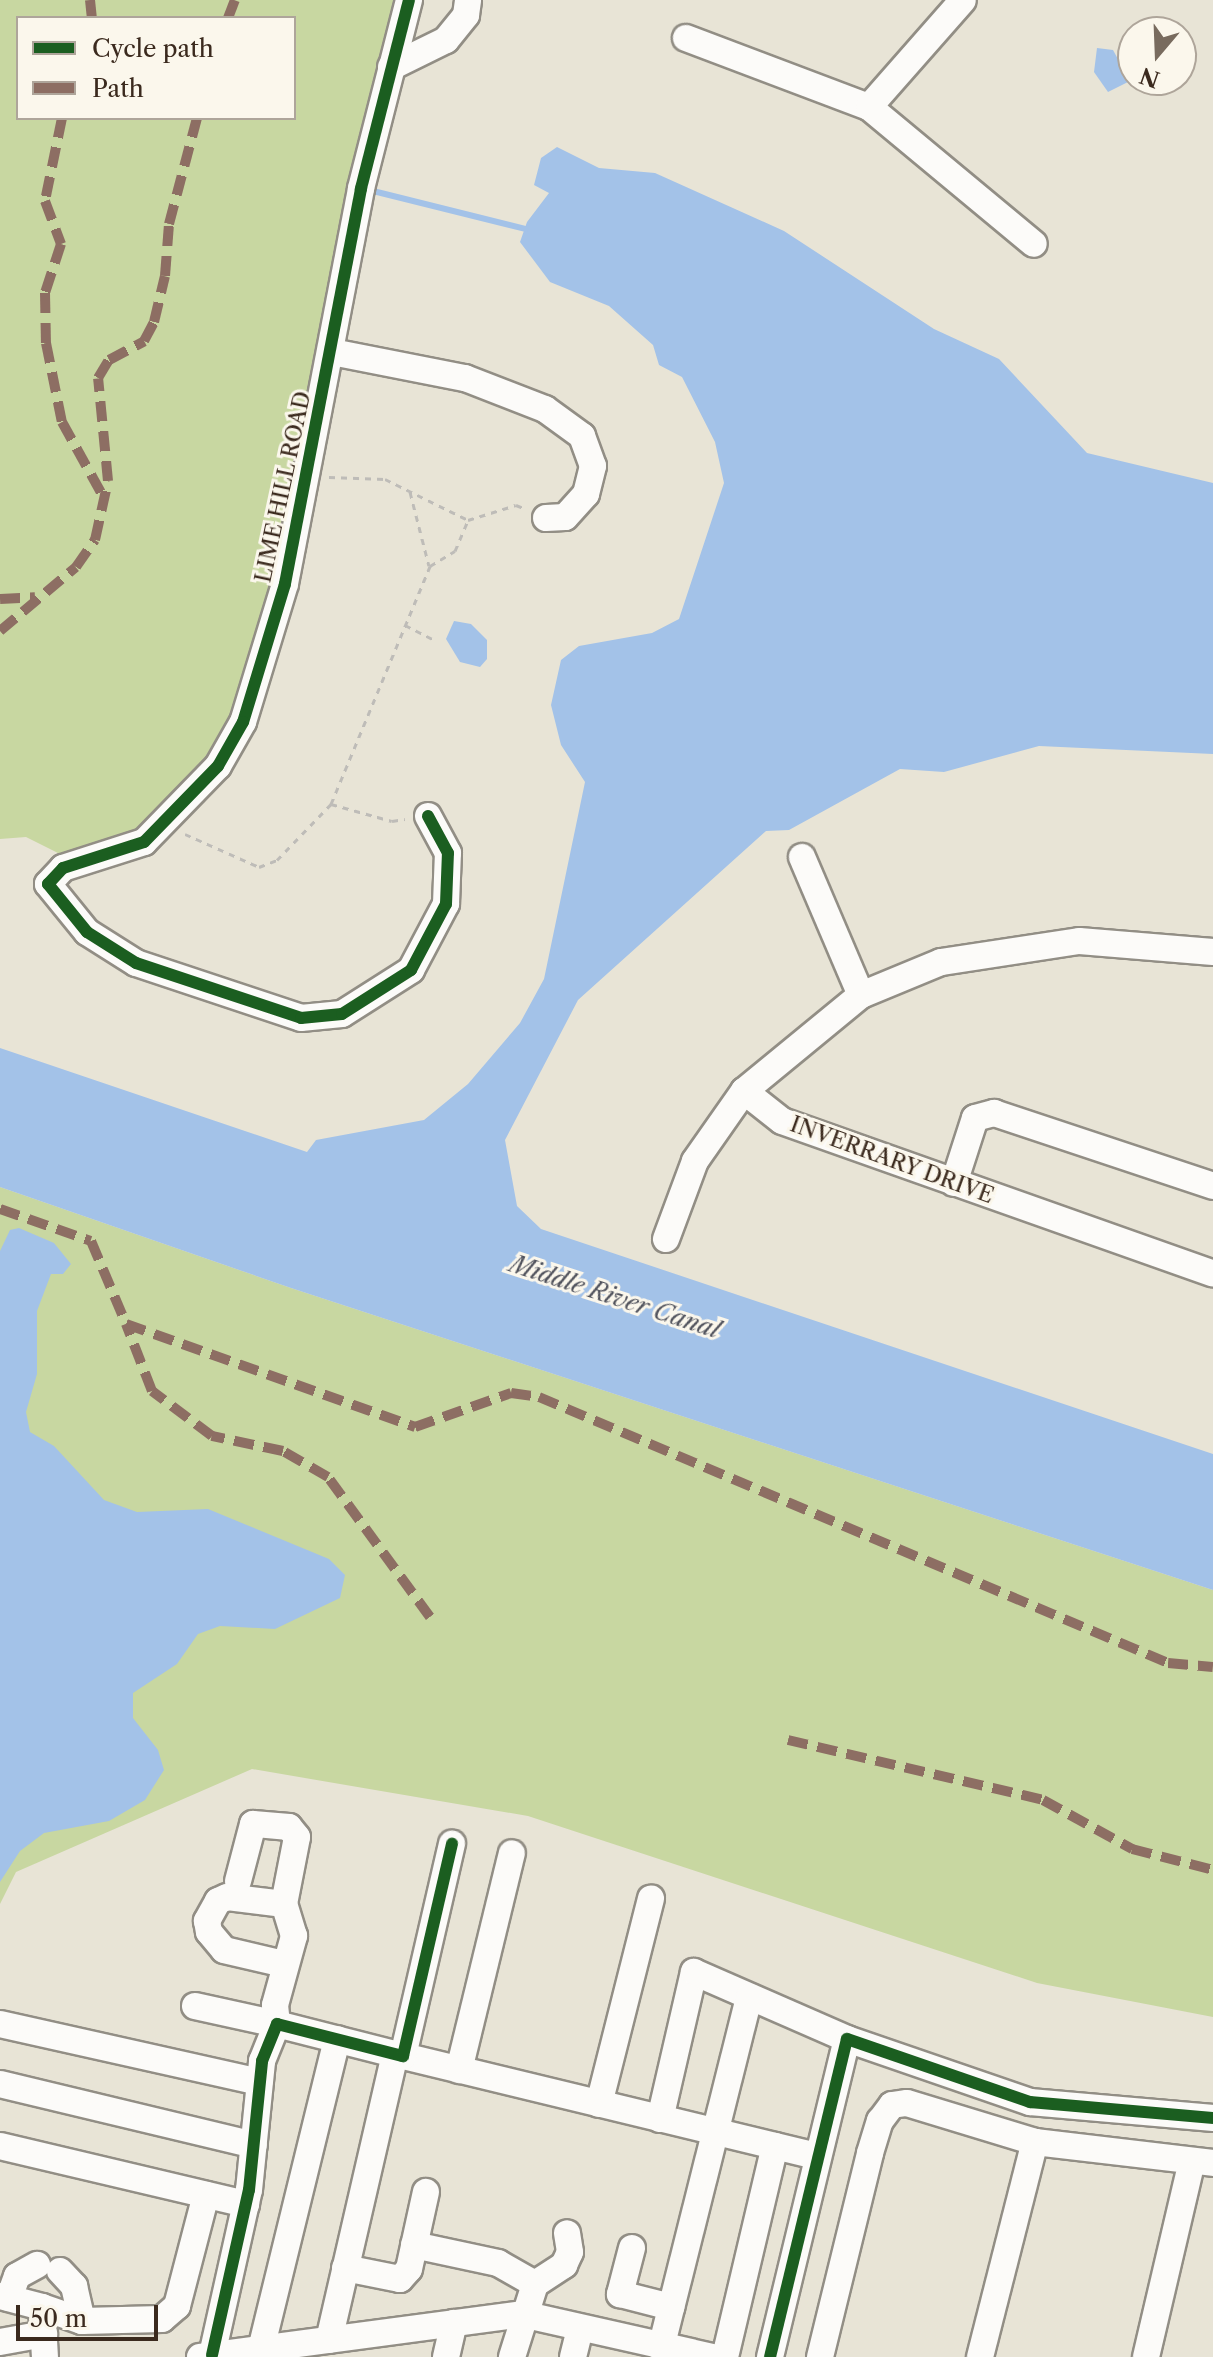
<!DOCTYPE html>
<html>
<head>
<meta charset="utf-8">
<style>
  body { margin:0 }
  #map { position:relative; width:1213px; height:2357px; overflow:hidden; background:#e8e4d6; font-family:"Libre Caslon Text",serif }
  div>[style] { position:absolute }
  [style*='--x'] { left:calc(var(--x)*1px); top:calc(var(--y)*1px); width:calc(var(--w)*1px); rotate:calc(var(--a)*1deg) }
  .green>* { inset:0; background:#c8d7a1 }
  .water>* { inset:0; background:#a3c2e8 }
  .stream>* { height:6px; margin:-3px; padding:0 3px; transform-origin:3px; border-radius:3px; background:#a3c2e8 }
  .path>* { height:3px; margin-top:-1.5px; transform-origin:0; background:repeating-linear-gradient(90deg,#bebcb8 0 6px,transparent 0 12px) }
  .roads { filter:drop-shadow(2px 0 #928e85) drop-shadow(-2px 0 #928e85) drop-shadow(0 2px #928e85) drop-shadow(0 -2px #928e85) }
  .minor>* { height:26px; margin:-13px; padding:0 13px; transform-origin:13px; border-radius:13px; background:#fcfbf9 }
  .quiet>* { height:10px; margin-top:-5px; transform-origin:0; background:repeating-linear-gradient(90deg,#8d6e63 0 20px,transparent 0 30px) }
  .cycleway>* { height:12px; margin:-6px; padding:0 6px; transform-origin:6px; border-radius:6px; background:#1b5e20 }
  span { translate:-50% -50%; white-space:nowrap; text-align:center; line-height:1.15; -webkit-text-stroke:6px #fbf7ec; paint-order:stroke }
  .street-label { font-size:22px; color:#3b2a1e }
  .water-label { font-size:24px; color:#51535d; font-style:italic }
  .legend { position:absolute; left:16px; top:16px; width:280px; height:104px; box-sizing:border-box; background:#fbf7ec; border:2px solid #aea59a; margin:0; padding:10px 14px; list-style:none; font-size:24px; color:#3b2a1e }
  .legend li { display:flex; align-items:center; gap:16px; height:40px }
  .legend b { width:40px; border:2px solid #aea59a }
  .north { position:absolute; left:1117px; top:16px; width:80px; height:80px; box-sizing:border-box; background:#fbf7ec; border:2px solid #aea59a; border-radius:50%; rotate:199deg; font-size:22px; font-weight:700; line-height:32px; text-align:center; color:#3b2a1e }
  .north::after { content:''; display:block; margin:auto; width:28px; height:36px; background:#786b5e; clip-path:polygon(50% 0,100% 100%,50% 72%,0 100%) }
  .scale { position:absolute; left:16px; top:2305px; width:142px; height:36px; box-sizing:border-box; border:4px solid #3b2a1e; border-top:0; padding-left:10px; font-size:24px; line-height:28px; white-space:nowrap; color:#3b2a1e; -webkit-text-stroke:6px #fbf7ec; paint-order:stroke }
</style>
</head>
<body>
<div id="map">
  <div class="green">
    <div style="clip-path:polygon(evenodd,0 0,409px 0,243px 722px,144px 842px,60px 854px,26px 837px,0 839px,0 0,18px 18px,294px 18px,294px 118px,18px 118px,18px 18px)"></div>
    <div style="clip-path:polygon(0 1187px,291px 1288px,1213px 1590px,1213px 2017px,1037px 1983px,528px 1816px,252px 1769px,16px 1872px,0 1904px)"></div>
  </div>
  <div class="water">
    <div style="clip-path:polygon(1097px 48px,1113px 50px,1130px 81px,1108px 92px,1094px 72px)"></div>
    <div style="clip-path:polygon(557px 147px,599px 168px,655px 173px,784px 231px,934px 329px,999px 359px,1087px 453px,1213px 483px,1213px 754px,1039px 746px,944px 772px,900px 769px,789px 830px,766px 831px,578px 1000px,505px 1140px,517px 1206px,541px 1229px,1213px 1454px,1213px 1590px,291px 1288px,0 1187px,0 1048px,307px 1152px,316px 1140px,424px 1120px,468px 1084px,520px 1023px,544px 979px,585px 782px,561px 745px,551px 705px,561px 660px,579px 646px,652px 633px,679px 619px,724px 483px,715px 442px,682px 377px,659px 365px,653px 345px,609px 306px,550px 282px,520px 242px,527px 222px,549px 193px,534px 185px,541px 158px)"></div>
    <div style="clip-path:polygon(454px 621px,471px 624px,487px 640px,487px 659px,480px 667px,460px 662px,446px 639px)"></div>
    <div style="clip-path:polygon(19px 1228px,54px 1243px,71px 1264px,63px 1274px,51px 1274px,37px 1311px,37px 1374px,26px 1412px,30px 1432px,54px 1446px,104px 1500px,137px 1512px,208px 1509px,329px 1559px,345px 1575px,340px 1598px,275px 1629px,220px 1626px,198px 1634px,177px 1664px,133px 1693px,133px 1718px,158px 1750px,164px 1770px,145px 1800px,109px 1821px,44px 1833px,20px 1851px,0 1882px,0 1251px,10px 1230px)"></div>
  </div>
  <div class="stream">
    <div style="--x:369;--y:190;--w:161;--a:14"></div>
  </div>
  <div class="path">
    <div style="--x:329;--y:477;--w:56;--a:2"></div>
    <div style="--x:385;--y:479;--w:93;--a:26.3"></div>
    <div style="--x:410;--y:492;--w:76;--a:75.6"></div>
    <div style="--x:405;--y:625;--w:33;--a:27"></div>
    <div style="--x:331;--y:804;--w:63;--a:15.6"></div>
    <div style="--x:392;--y:821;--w:13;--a:-9"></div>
    <div style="--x:185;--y:834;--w:81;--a:24"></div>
    <div style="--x:259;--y:867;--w:19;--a:-21"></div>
    <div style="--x:277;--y:860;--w:78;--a:-46"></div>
    <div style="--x:331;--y:804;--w:258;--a:-67.4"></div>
    <div style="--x:430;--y:566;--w:29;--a:-31"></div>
    <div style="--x:455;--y:551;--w:34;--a:-67"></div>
    <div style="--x:468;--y:520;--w:50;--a:-17.4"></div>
    <div style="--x:516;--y:505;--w:11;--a:22"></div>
  </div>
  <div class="roads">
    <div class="minor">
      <div style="--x:409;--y:0;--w:195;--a:104.3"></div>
      <div style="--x:361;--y:189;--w:402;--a:100.9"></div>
      <div style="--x:285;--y:584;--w:144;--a:106.9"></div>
      <div style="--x:243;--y:722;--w:51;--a:119.6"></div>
      <div style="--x:218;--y:766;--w:106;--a:134.2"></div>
      <div style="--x:144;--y:842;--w:85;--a:162.2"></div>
      <div style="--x:63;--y:868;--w:22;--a:133"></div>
      <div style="--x:48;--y:884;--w:62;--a:50.9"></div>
      <div style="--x:87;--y:932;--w:58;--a:32.3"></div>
      <div style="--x:136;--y:963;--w:174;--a:18.4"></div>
      <div style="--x:301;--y:1018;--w:41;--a:-5.6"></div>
      <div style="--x:342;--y:1014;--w:82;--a:-32.5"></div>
      <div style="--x:411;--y:970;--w:75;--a:-62.1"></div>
      <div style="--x:446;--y:904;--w:51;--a:-87.8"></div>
      <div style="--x:448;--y:853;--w:42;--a:-118.4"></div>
      <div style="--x:686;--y:38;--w:196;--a:20.7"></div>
      <div style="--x:869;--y:107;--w:214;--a:39.7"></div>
      <div style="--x:391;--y:67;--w:61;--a:-26.1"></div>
      <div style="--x:446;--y:40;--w:32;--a:-51"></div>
      <div style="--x:466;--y:15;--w:15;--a:-82"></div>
      <div style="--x:869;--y:107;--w:142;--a:-48.7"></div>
      <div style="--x:332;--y:352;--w:136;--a:11.1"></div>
      <div style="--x:465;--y:378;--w:86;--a:21.2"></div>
      <div style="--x:545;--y:409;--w:46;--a:36.1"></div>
      <div style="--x:582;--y:436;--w:32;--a:70"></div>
      <div style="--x:593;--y:466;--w:29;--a:104"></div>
      <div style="--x:586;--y:494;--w:31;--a:132"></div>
      <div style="--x:565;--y:517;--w:19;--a:177"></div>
      <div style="--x:802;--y:857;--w:150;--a:66.9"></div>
      <div style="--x:1213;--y:952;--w:134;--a:-175.3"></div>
      <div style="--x:1079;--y:941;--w:140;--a:171.3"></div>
      <div style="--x:941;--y:962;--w:87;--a:157.6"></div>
      <div style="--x:861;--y:995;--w:151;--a:140.6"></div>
      <div style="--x:744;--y:1091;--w:48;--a:38.3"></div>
      <div style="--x:782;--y:1121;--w:457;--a:19.5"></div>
      <div style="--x:954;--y:1183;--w:68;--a:-72.1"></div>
      <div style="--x:975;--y:1118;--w:20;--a:-15"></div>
      <div style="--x:994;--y:1113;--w:231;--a:18.4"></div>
      <div style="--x:666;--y:1239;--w:83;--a:-69.6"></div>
      <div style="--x:695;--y:1161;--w:85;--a:-55"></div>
      <div style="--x:284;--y:1904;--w:57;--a:-173"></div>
      <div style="--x:227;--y:1897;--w:10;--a:156"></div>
      <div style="--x:218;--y:1901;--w:23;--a:119"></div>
      <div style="--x:207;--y:1921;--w:11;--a:80"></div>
      <div style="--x:209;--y:1932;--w:23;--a:50"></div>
      <div style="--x:224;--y:1950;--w:62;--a:13.1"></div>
      <div style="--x:195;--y:2006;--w:84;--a:12.4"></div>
      <div style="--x:277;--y:2024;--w:19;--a:-96"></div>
      <div style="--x:275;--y:2005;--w:72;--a:-74.6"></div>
      <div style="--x:294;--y:1936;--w:34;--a:-107"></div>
      <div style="--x:284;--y:1904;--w:68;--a:-79"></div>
      <div style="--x:297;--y:1837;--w:13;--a:-129"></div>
      <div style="--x:289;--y:1827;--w:36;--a:-175"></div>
      <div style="--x:253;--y:1824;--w:59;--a:104.7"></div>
      <div style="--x:0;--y:2024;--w:266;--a:12.6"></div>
      <div style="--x:403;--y:2056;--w:425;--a:13.6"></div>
      <div style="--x:459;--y:2070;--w:223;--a:-76.3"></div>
      <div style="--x:0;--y:2084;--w:261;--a:13.5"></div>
      <div style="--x:599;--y:2104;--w:212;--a:-75.8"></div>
      <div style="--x:660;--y:2119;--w:151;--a:-77"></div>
      <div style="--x:694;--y:1972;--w:167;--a:23.6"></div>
      <div style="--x:0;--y:2146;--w:253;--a:13.3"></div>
      <div style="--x:414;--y:2245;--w:86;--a:12.1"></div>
      <div style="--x:498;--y:2263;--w:43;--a:29.6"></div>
      <div style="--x:632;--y:2248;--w:48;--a:104.6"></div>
      <div style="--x:620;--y:2294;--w:53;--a:14.3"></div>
      <div style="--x:345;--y:2268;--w:56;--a:11.3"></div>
      <div style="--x:400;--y:2279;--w:13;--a:-48"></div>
      <div style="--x:409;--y:2269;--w:79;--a:-77.6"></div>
      <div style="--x:60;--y:2271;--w:21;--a:47"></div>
      <div style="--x:74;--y:2286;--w:36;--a:77"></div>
      <div style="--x:0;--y:2296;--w:43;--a:14.7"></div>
      <div style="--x:42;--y:2307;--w:50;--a:86.6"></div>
      <div style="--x:9;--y:2298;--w:23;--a:-70"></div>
      <div style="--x:17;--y:2276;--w:23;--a:-29"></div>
      <div style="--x:42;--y:2307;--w:42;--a:19.3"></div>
      <div style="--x:82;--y:2321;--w:80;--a:-1.4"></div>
      <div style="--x:162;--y:2319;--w:20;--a:-41"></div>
      <div style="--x:177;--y:2306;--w:115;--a:-75.4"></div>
      <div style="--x:329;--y:2340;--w:294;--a:-77"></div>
      <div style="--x:0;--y:2342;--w:45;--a:-10.3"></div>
      <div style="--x:661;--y:2348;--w:362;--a:-75.9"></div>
      <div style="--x:261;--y:2349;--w:319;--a:-76.2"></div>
      <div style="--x:212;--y:2355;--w:169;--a:-77.4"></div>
      <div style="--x:249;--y:2190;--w:130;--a:-84.2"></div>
      <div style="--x:262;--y:2061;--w:40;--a:-68"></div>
      <div style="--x:277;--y:2024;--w:130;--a:14.3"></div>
      <div style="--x:403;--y:2056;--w:218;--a:-77"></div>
      <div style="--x:200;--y:2357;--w:325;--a:-7.6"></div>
      <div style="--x:522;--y:2314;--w:196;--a:12.7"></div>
      <div style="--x:446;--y:2357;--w:35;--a:-77"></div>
      <div style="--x:512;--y:2357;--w:77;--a:-72.5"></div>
      <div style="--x:535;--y:2284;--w:35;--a:-33"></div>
      <div style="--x:564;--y:2265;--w:14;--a:-65"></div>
      <div style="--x:570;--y:2252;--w:19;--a:-99"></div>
      <div style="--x:573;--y:2357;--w:29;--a:-76"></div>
      <div style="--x:725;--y:2357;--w:217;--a:-76.7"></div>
      <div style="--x:770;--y:2357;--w:327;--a:-76.4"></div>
      <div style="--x:847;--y:2039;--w:194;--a:19"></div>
      <div style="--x:1030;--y:2102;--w:184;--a:5"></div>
      <div style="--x:820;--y:2357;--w:210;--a:-76.2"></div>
      <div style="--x:870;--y:2153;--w:34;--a:-73"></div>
      <div style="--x:880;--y:2121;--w:20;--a:-53"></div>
      <div style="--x:892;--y:2105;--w:15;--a:-8"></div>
      <div style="--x:907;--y:2103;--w:134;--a:16.9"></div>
      <div style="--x:1035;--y:2142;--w:179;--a:6.7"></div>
      <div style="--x:980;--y:2357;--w:222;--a:-75.7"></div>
      <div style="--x:1146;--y:2357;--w:201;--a:-76.8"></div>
    </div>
  </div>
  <div class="quiet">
    <div style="--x:90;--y:0;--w:18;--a:84"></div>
    <div style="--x:228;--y:18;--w:19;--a:-69"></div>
    <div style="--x:62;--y:118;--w:85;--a:101.6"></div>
    <div style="--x:45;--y:201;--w:46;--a:69.6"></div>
    <div style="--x:61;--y:244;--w:52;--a:108.1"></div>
    <div style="--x:45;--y:293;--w:50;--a:88.9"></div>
    <div style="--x:46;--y:343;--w:81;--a:78.6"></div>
    <div style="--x:62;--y:422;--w:87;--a:61.1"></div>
    <div style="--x:0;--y:599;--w:35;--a:-3"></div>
    <div style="--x:0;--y:631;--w:99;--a:-40.1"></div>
    <div style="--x:76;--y:567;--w:33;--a:-55"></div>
    <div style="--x:95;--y:540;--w:60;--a:-77.6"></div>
    <div style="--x:108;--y:481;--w:103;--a:-95.5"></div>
    <div style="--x:98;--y:378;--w:21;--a:-59"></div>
    <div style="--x:109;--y:360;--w:40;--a:-28"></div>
    <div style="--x:144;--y:341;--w:21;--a:-62"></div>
    <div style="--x:154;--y:322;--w:47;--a:-76.6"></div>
    <div style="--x:165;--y:276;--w:52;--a:-85.6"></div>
    <div style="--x:169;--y:224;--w:110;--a:-75.2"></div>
    <div style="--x:0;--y:1209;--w:96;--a:19.4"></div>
    <div style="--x:91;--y:1241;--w:90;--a:67.1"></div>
    <div style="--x:430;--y:1617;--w:173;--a:-126.1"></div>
    <div style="--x:328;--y:1477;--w:52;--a:-150"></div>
    <div style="--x:283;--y:1451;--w:73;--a:-168.1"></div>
    <div style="--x:212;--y:1436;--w:75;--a:-143.1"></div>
    <div style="--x:152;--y:1391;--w:72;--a:-111.2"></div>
    <div style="--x:126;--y:1324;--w:307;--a:19.6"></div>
    <div style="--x:415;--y:1427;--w:102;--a:-19.5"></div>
    <div style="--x:511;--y:1393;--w:28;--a:8"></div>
    <div style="--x:539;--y:1397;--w:683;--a:22.92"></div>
    <div style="--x:1168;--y:1663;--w:45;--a:5.1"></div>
    <div style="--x:788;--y:1740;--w:262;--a:13.2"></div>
    <div style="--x:1043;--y:1800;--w:102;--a:28.8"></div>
    <div style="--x:1132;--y:1849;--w:84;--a:14.5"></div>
  </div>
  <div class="cycleway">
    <div style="--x:409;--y:0;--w:195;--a:104.3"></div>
    <div style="--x:361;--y:189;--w:402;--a:100.9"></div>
    <div style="--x:285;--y:584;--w:144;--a:106.9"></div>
    <div style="--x:243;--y:722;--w:51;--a:119.6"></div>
    <div style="--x:218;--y:766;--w:106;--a:134.2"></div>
    <div style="--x:144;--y:842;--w:85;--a:162.2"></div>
    <div style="--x:63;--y:868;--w:22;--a:133"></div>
    <div style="--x:48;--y:884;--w:62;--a:50.9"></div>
    <div style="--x:87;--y:932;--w:58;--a:32.3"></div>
    <div style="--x:136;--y:963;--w:174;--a:18.4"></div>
    <div style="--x:301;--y:1018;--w:41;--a:-5.6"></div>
    <div style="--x:342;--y:1014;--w:82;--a:-32.5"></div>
    <div style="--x:411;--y:970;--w:75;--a:-62.1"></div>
    <div style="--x:446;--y:904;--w:51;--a:-87.8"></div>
    <div style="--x:448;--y:853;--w:42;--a:-118.4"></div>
    <div style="--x:212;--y:2355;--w:169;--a:-77.4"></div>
    <div style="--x:249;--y:2190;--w:130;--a:-84.2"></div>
    <div style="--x:262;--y:2061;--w:40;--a:-68"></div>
    <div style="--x:277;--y:2024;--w:130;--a:14.3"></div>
    <div style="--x:403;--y:2056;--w:218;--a:-77"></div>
    <div style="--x:770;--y:2357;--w:327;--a:-76.4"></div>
    <div style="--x:847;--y:2039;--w:194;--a:19"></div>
    <div style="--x:1030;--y:2102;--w:184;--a:5"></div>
  </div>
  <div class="street-label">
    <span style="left:283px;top:487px;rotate:-78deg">LIME HILL ROAD</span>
    <span style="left:892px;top:1160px;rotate:20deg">INVERRARY DRIVE</span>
  </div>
  <div class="water-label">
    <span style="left:615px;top:1297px;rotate:18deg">Middle River Canal</span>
  </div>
  <ul class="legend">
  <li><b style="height:10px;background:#1b5e20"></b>Cycle path</li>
  <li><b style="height:10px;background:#8d6e63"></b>Path</li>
  </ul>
  <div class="north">N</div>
  <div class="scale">50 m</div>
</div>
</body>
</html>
